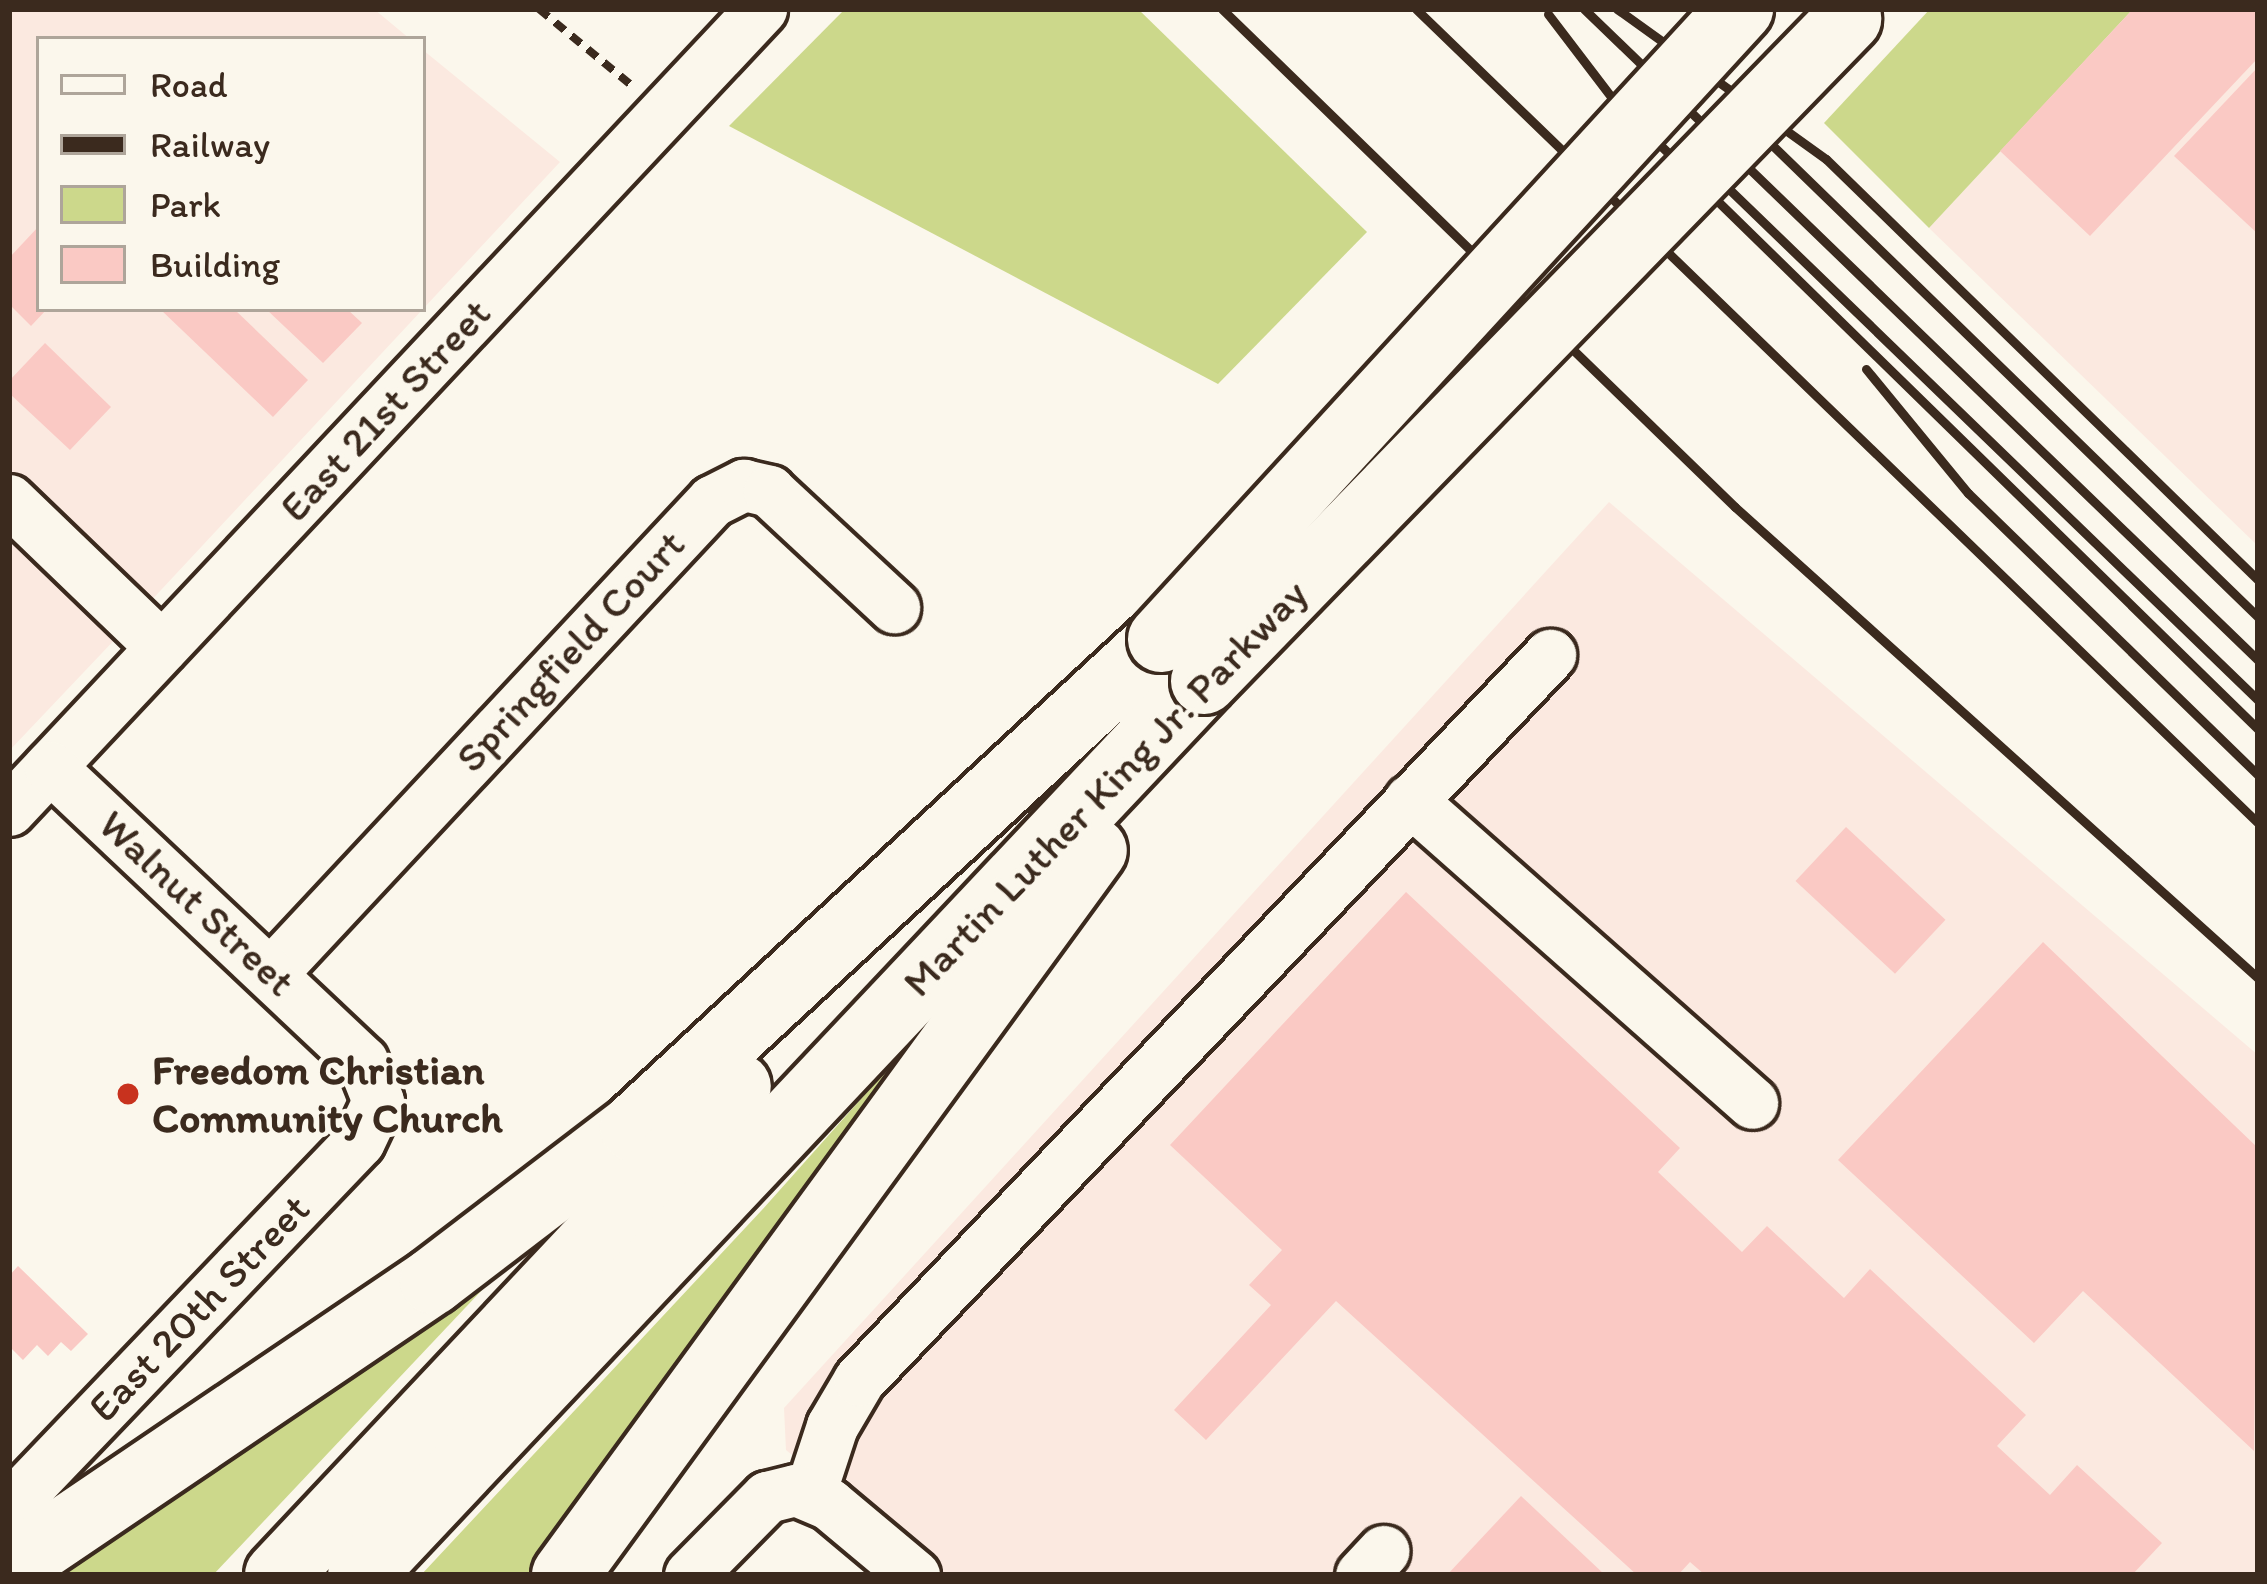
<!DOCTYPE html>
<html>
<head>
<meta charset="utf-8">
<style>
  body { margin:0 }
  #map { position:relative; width:2267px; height:1584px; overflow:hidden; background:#fbf7ec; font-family:Itim,sans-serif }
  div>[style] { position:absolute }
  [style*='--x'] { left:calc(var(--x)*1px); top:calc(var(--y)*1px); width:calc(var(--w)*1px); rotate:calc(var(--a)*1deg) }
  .built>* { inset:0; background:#fbe9e0 }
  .green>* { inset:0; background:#ccd88b }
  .building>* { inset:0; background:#fac9c4; transform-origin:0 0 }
  .path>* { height:8px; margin-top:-4px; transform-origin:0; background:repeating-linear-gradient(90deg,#3b2a1e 0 12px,transparent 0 21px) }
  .roads { filter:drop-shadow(3px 0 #3b2a1e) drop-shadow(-3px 0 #3b2a1e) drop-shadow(0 3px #3b2a1e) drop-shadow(0 -3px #3b2a1e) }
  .minor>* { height:51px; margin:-25.5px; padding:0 25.5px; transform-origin:25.5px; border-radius:25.5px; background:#fbf7ec }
  .highway>* { height:66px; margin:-33px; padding:0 33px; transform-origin:33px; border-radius:33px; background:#fbf7ec }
  .rail>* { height:9px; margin:-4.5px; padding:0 4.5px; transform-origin:4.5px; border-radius:4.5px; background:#3b2a1e }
  .bridges { filter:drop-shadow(3px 0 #3b2a1e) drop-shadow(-3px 0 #3b2a1e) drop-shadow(0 3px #3b2a1e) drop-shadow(0 -3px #3b2a1e) }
  .highway-bridge>* { height:66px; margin:-33px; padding:0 33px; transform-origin:33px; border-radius:33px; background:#fbf7ec }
  .dots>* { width:33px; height:33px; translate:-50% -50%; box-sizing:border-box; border:6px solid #fbf7ec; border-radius:50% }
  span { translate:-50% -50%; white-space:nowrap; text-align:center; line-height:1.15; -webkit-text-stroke:9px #fbf7ec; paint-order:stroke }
  .street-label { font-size:42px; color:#3b2a1e }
  .poi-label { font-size:42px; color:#3b2a1e; font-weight:700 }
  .left { translate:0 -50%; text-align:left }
  .frame { position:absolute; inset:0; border:12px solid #3b2a1e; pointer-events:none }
  .legend { position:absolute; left:36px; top:36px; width:390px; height:276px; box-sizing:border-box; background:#fbf7ec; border:3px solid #aea59a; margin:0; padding:15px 21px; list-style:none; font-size:36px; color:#3b2a1e }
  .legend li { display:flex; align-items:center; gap:24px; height:60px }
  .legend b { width:60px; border:3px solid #aea59a }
</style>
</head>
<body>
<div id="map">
  <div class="built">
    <div style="clip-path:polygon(9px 9px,374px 9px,410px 39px,39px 39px,39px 309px,423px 309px,423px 50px,560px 162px,120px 634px,9px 751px)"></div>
    <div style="clip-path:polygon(2133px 9px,2258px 9px,2258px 546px,1929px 228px)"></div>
    <div style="clip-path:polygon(1609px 502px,2258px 1055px,2258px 1575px,941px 1575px,786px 1450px,784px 1408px)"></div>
  </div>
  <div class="green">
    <div style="clip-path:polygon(845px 9px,1138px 9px,1367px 232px,1218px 384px,729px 126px)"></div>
    <div style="clip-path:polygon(1930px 9px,2133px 9px,1929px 228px,1824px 123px)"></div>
    <div style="clip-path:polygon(934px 1017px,542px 1575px,421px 1575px,761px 1211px)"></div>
    <div style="clip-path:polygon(516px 1254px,213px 1575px,27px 1575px)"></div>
  </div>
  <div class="building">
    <div style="clip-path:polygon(2133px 9px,2258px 9px,2258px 58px,2090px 236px,2000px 151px)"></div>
    <div style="clip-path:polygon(2258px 67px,2258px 234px,2174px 156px)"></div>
    <div style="clip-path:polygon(39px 226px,39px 309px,47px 309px,31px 326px,9px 304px,9px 258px)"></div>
    <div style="clip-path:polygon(160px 309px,234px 309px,308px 380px,273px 417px)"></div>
    <div style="clip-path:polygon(266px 309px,347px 309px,362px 323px,323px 363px)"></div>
    <div style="clip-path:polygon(45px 343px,111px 407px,70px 450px,9px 393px,9px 381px)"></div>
    <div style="left:1846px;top:827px;width:136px;height:74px;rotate:43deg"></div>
    <div style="clip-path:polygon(1406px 892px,1680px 1148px,1658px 1172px,1742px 1252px,1767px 1226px,1844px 1298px,1870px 1269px,2026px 1415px,1997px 1446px,2050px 1495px,2077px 1465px,2162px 1543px,2132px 1575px,1705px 1575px,1690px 1562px,1678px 1575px,1637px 1575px,1336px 1301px,1206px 1440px,1174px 1410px,1271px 1305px,1249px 1285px,1282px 1250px,1170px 1145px)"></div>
    <div style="clip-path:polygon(2043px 942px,2258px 1148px,2254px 1451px,2083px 1291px,2034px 1343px,1838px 1160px)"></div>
    <div style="clip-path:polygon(18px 1266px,88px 1334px,71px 1351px,61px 1342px,48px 1356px,37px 1345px,23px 1360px,9px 1346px,9px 1276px)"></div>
    <div style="clip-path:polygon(1521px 1496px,1605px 1575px,1447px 1575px)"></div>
  </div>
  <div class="path">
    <div style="--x:539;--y:9;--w:118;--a:39.5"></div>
  </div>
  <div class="roads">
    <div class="minor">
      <div style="--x:9;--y:500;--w:212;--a:43.9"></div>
      <div style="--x:1410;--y:800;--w:457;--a:41.5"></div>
      <div style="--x:9;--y:810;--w:1099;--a:-46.81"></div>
      <div style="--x:272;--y:972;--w:645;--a:-46.95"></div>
      <div style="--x:712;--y:501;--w:36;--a:-27"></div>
      <div style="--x:744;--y:485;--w:26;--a:13"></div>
      <div style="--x:769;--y:491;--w:171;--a:42.9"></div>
      <div style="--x:810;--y:1493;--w:71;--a:-71.8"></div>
      <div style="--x:832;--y:1426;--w:53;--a:-59.6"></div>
      <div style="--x:859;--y:1380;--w:1002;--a:-46.38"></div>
      <div style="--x:9;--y:1507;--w:506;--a:-46.28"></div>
      <div style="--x:359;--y:1141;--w:44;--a:-64.6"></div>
      <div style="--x:378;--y:1101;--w:43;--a:-111.8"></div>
      <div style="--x:362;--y:1061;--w:429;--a:-136.7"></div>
      <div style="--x:690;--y:1575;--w:110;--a:-45.4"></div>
      <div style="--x:767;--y:1497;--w:30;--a:-14"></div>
      <div style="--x:796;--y:1490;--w:36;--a:23"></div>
      <div style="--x:829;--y:1504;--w:111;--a:39.9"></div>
      <div style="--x:1361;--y:1575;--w:33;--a:-47"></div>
    </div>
    <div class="highway">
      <div style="--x:9;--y:1568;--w:512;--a:-34.09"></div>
      <div style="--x:433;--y:1281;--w:252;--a:-37.4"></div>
      <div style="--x:633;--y:1128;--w:720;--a:-42.8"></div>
      <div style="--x:278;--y:1575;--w:671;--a:-46.75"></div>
      <div style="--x:361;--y:1575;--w:1229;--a:-46.68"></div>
      <div style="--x:565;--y:1575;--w:897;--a:-53.88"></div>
    </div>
  </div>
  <div class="rail">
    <div style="--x:1222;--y:9;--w:715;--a:44.15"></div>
    <div style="--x:1735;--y:507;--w:704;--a:42.01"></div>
    <div style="--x:1416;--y:9;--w:1171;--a:44.03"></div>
    <div style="--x:1584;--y:9;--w:937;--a:44.01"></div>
    <div style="--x:1617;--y:9;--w:257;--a:35.7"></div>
    <div style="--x:1826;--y:159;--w:603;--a:44.26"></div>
    <div style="--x:1548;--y:14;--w:106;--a:52.7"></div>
    <div style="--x:1612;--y:98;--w:903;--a:44.33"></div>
    <div style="--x:1733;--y:107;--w:732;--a:44.17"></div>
    <div style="--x:1701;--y:162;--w:774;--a:44.01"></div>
    <div style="--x:1866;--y:369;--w:161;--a:50.6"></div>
    <div style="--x:1968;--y:493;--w:405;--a:44.2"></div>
  </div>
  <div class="bridges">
    <div class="highway-bridge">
      <div style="--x:1161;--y:639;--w:856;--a:-47.42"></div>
      <div style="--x:1204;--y:681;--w:924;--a:-45.79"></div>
    </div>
  </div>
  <div class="dots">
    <div style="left:128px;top:1094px;background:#c8321e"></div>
  </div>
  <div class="street-label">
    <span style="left:385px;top:410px;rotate:-47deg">East 21st Street</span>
    <span style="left:570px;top:651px;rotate:-47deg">Springfield Court</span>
    <span style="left:1105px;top:788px;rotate:-46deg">Martin Luther King Jr. Parkway</span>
    <span style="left:197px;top:903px;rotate:43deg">Walnut Street</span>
    <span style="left:199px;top:1308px;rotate:-46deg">East 20th Street</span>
  </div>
  <div class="poi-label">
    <span class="left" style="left:152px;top:1094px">Freedom Christian<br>Community Church</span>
  </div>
  <div class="frame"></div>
  <ul class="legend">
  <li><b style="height:15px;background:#fbf7ec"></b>Road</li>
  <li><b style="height:15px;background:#3b2a1e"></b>Railway</li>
  <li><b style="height:33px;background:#ccd88b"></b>Park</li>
  <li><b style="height:33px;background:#fac9c4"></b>Building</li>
  </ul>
</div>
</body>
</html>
